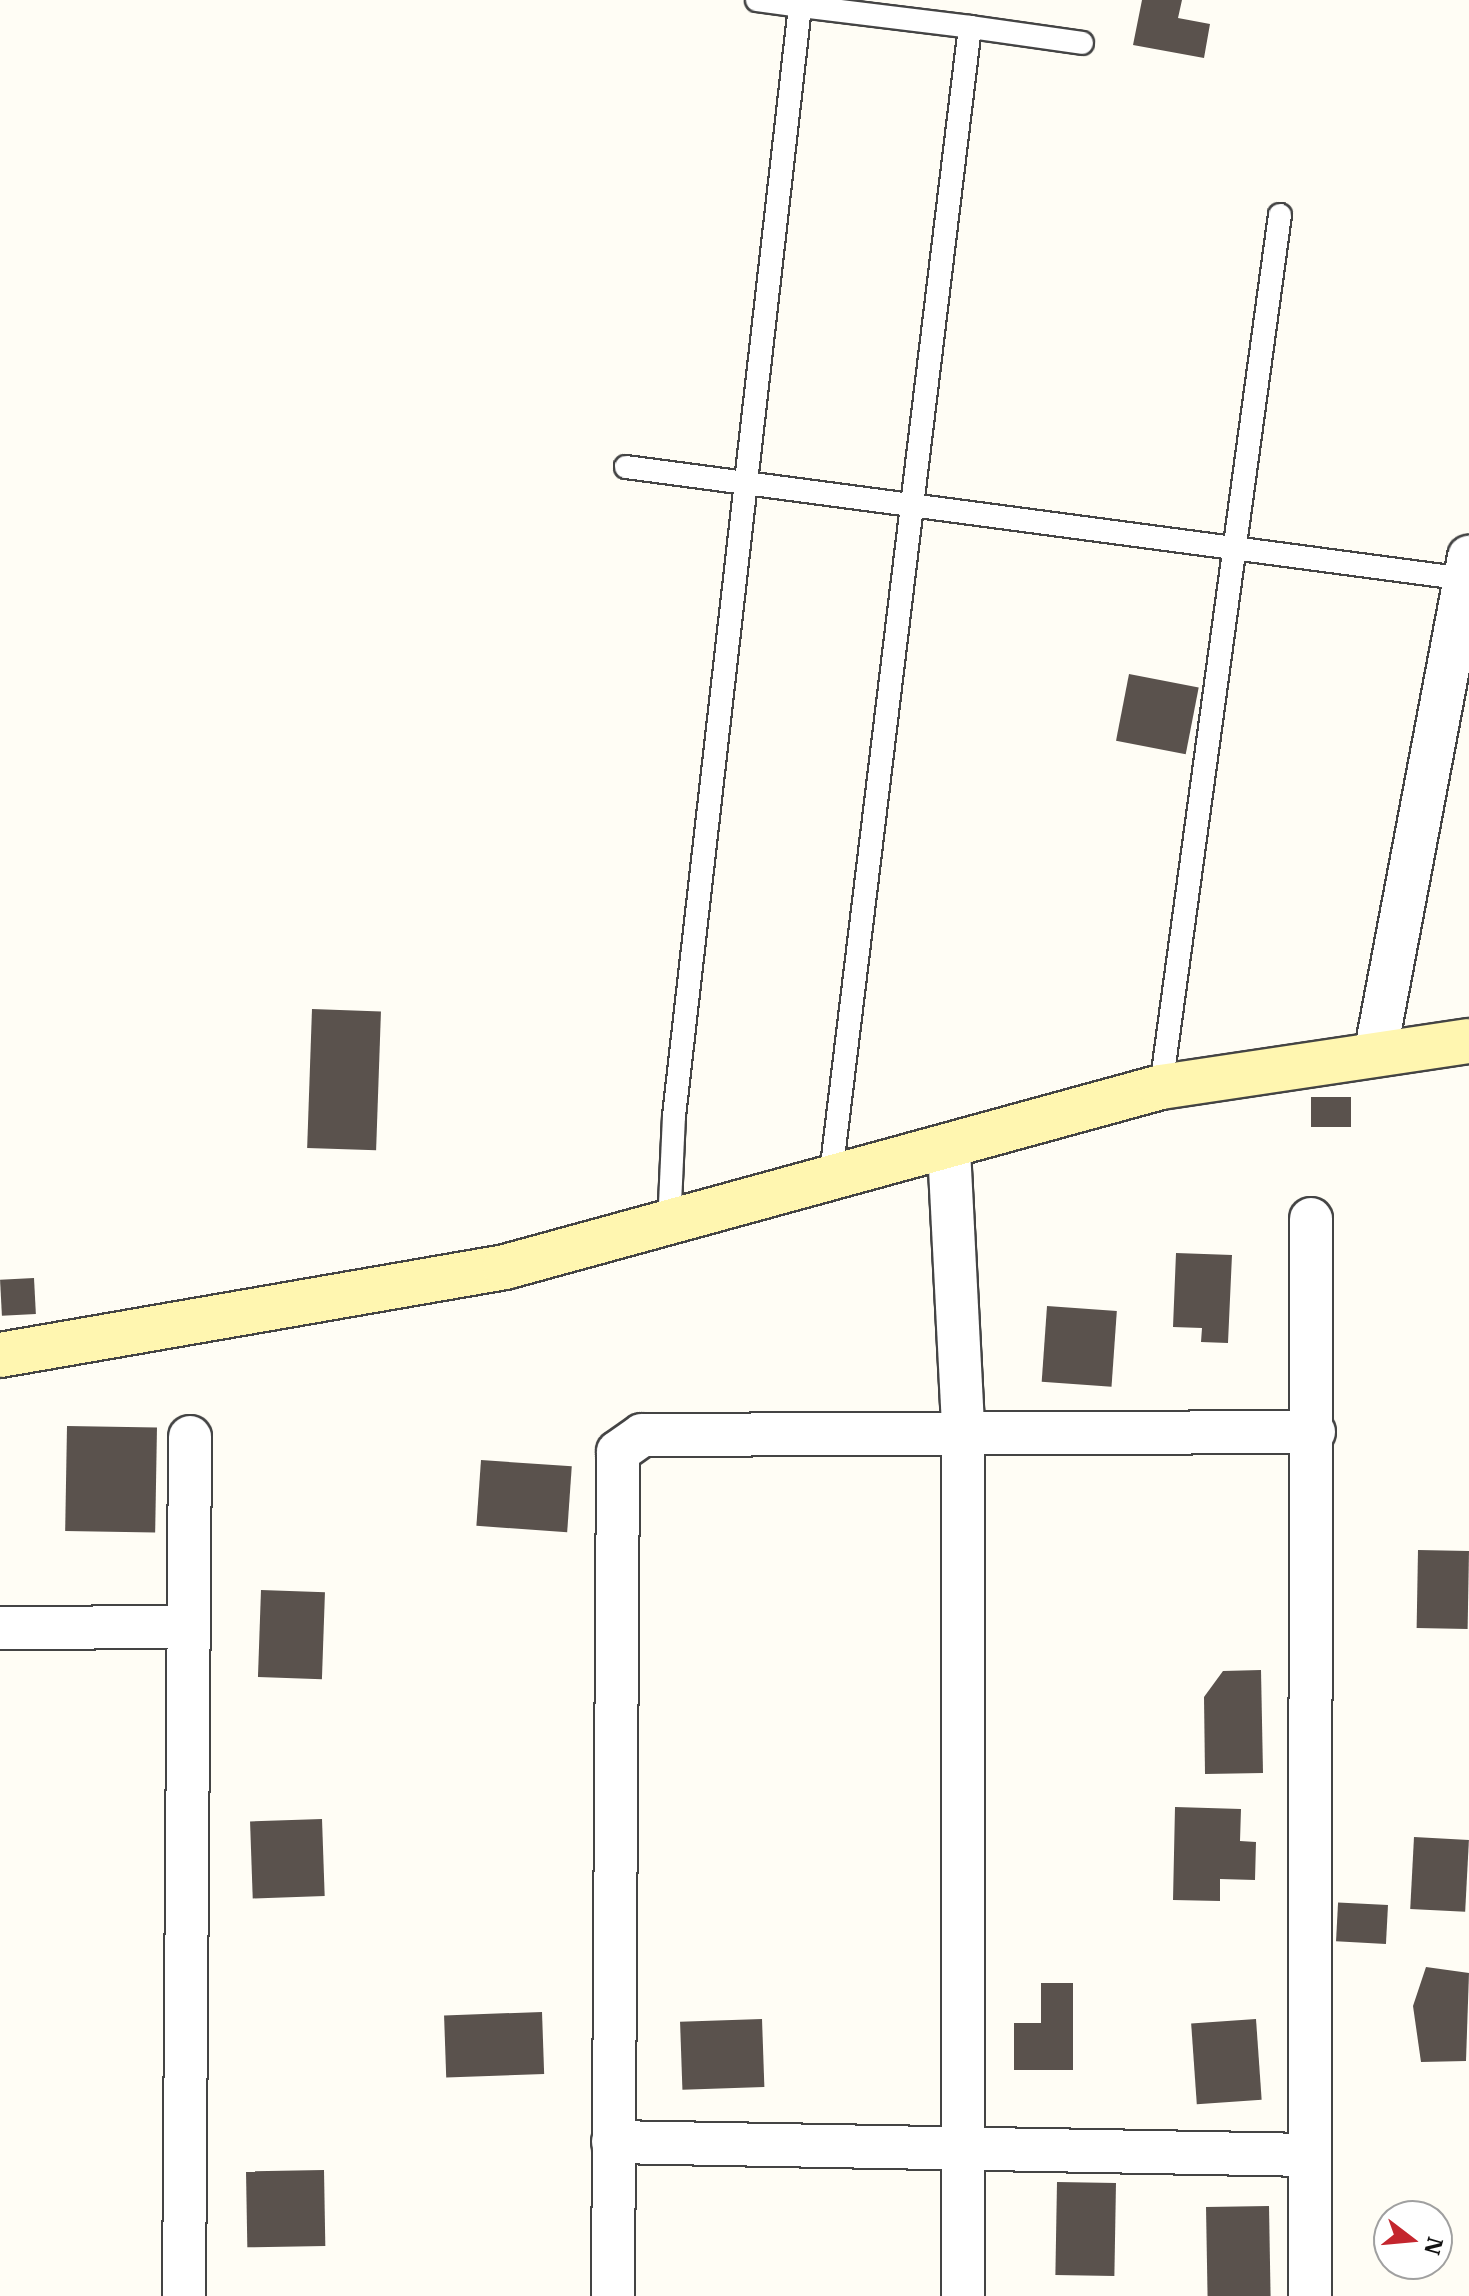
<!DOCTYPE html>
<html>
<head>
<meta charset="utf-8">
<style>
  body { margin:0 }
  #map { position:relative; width:1469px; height:2296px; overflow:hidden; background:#fffdf5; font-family:"IBM Plex Serif",serif }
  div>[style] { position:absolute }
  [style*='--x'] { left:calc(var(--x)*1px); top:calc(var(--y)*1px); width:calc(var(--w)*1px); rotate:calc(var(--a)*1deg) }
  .building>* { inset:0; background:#5a524d; transform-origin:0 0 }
  .roads { filter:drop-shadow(2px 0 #444) drop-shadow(-2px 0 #444) drop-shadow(0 2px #444) drop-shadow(0 -2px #444) }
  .lane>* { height:22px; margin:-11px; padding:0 11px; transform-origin:11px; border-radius:11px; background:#fff }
  .street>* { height:42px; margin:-21px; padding:0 21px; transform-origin:21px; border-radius:21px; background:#fff }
  .secondary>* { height:44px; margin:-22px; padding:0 22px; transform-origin:22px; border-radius:22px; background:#fff6b0 }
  span { translate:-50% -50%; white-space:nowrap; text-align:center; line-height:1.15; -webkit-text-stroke:8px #fff; paint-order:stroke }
  .north { position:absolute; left:1373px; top:2200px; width:80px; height:80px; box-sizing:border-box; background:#fff; border:2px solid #a0a0a0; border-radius:50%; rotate:106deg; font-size:22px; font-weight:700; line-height:32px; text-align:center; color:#111 }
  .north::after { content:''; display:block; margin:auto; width:28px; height:36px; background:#c4262e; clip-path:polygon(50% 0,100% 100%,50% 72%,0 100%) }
</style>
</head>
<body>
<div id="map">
  <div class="building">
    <div style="clip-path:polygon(1142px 0,1182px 0,1178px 18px,1210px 24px,1204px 58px,1133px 45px)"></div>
    <div style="left:1129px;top:674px;width:71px;height:68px;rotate:11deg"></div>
    <div style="left:312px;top:1009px;width:69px;height:139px;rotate:2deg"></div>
    <div style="left:1311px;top:1097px;width:40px;height:30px"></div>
    <div style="clip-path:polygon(1176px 1253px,1232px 1255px,1228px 1343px,1201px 1342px,1202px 1328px,1173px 1327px)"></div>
    <div style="left:34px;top:1278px;width:36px;height:34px;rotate:87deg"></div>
    <div style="left:1047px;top:1306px;width:70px;height:76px;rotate:4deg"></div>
    <div style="left:67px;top:1426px;width:90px;height:105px;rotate:1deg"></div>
    <div style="left:481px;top:1460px;width:91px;height:66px;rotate:4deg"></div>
    <div style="left:1418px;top:1550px;width:51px;height:78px;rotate:1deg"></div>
    <div style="left:261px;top:1590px;width:64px;height:87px;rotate:2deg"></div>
    <div style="clip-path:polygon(1261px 1670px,1263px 1773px,1205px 1774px,1204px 1697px,1223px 1671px)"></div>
    <div style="clip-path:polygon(1175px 1807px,1241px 1809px,1240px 1841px,1256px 1842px,1255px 1880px,1220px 1879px,1220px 1901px,1173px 1900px)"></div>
    <div style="left:322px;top:1819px;width:77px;height:72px;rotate:88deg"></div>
    <div style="left:1414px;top:1837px;width:55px;height:72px;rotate:3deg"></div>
    <div style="left:1388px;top:1905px;width:39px;height:50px;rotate:93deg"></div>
    <div style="clip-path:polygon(1426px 1967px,1469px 1973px,1466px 2061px,1421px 2062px,1413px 2006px)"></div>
    <div style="clip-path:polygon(1041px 1983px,1073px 1983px,1073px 2070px,1014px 2070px,1014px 2023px,1041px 2023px)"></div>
    <div style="left:542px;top:2012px;width:62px;height:98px;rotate:88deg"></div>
    <div style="left:762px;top:2019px;width:68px;height:82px;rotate:88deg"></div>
    <div style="left:1256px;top:2019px;width:81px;height:65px;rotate:86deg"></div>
    <div style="left:324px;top:2170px;width:76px;height:78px;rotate:89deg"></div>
    <div style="left:1057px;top:2182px;width:59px;height:93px;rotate:1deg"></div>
    <div style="left:1269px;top:2206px;width:90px;height:63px;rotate:89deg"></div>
  </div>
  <div class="roads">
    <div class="lane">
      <div style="--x:757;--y:0;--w:43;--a:7.9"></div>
      <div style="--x:970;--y:27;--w:113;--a:8.1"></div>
      <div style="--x:626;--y:467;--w:846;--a:7.6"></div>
      <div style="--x:1161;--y:1087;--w:880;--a:-82.23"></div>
      <div style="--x:669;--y:1226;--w:110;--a:-87.4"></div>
      <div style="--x:674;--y:1116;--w:1117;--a:-83.52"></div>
      <div style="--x:800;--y:6;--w:171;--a:7"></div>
      <div style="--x:970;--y:27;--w:1163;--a:96.91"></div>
    </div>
    <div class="street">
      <div style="--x:1376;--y:1050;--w:502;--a:-79.32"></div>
      <div style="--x:949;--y:1149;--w:279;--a:87.1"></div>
      <div style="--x:963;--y:1428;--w:868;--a:90"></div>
      <div style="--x:0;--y:1628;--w:189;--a:-0.3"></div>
      <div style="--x:613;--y:2142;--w:697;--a:1.07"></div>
      <div style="--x:184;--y:2296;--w:859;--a:-89.6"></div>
      <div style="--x:613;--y:2296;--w:844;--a:-89.66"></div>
      <div style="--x:618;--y:1452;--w:29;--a:-35"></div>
      <div style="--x:642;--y:1435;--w:672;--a:-0.26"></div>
      <div style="--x:1310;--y:2296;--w:1077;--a:-89.95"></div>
    </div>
    <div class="secondary">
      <div style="--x:0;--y:1355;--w:513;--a:-9.88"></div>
      <div style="--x:505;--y:1267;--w:680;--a:-15.34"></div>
      <div style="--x:1161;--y:1087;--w:311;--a:-8.5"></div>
    </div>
  </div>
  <div class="north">N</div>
</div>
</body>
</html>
